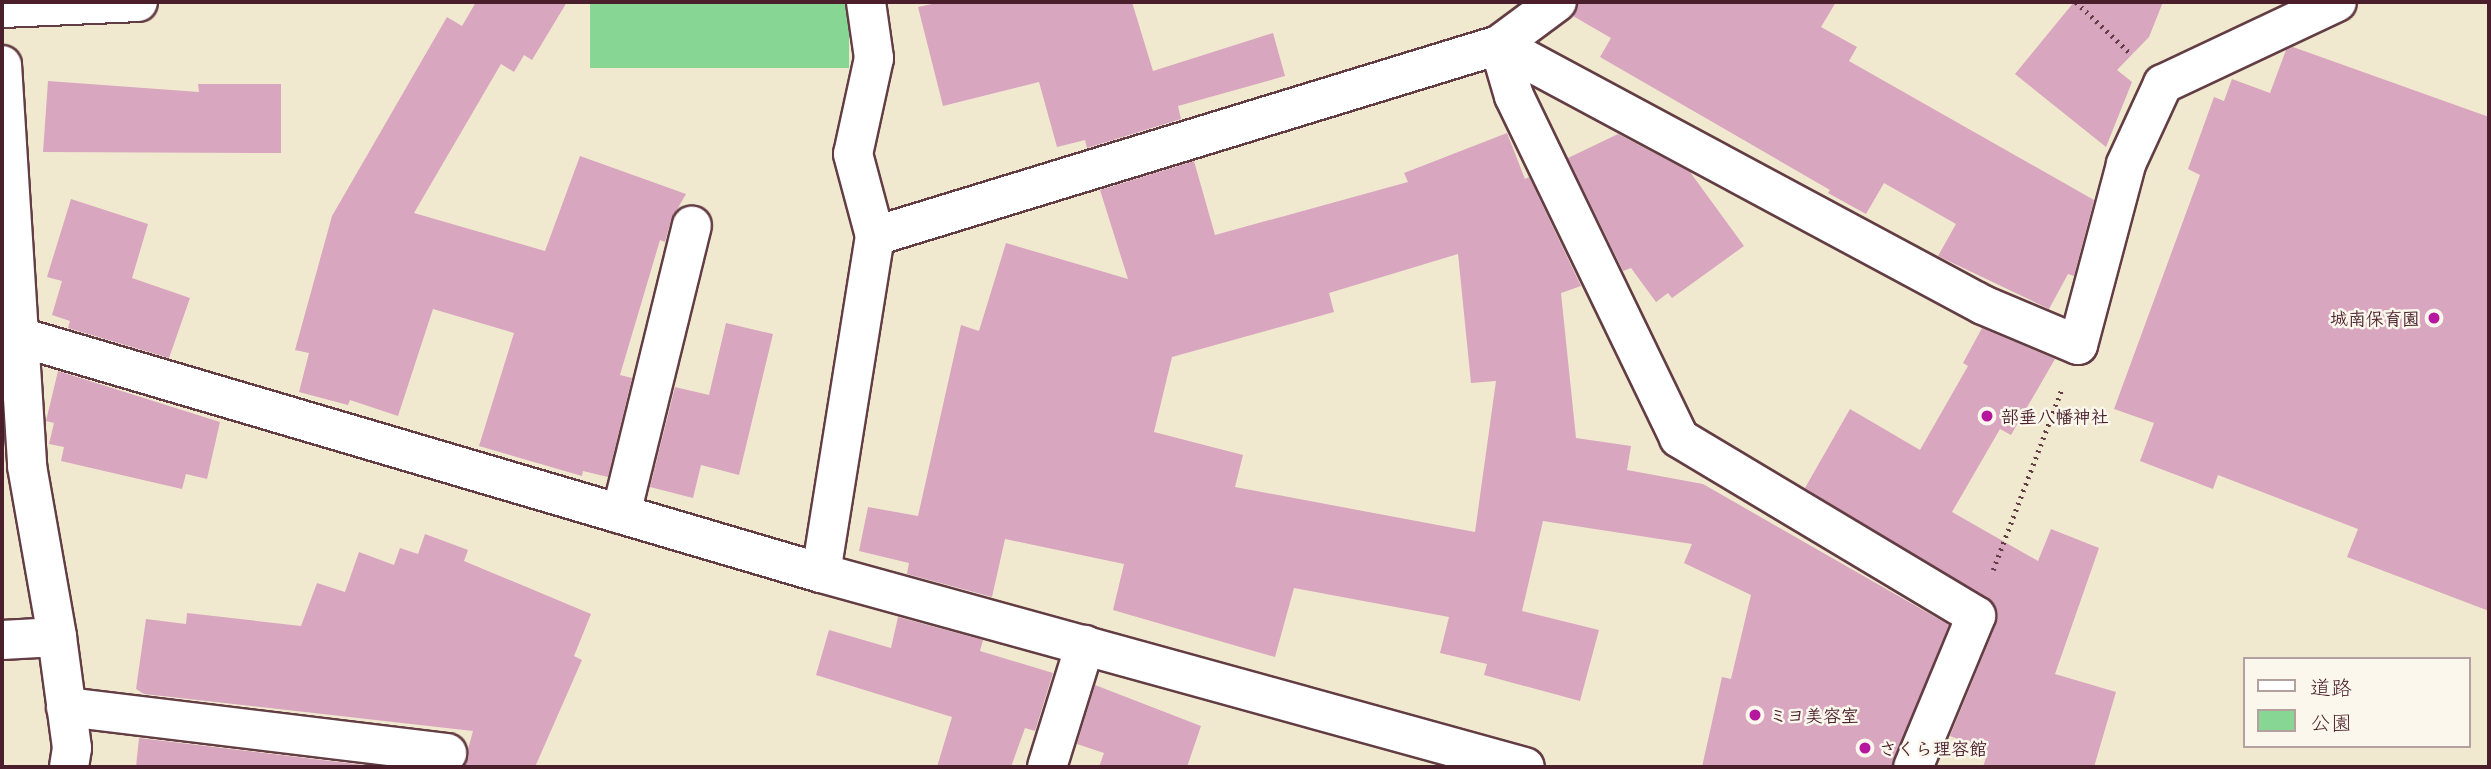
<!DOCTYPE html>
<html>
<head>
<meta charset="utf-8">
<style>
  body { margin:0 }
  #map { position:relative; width:2491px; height:769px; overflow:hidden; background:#f1e9cf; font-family:"Playpen Sans","Klee One",sans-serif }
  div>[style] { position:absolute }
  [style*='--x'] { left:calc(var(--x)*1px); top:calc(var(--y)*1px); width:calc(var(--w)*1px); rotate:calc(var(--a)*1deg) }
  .green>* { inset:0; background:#88d694; transform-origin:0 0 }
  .building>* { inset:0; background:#d8a6bf }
  .path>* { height:4.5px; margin-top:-2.25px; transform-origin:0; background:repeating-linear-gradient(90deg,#633d44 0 2px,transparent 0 7px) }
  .roads { filter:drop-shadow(2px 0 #633d44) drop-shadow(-2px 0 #633d44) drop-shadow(0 2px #633d44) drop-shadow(0 -2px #633d44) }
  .street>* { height:38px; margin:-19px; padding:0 19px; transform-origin:19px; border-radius:19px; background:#fff }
  .dots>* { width:19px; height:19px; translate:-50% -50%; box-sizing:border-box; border:4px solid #fbf7ec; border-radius:50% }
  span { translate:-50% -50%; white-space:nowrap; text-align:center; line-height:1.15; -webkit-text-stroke:5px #fbf7ec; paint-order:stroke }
  .poi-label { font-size:18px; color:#4a1f2b; font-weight:700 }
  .right { translate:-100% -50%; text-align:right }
  .left { translate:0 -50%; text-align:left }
  .frame { position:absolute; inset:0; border:4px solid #4a1f2b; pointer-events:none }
  .legend { position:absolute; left:2243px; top:657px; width:228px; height:91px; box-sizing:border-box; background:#fbf7ec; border:2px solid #b4a19f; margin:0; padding:9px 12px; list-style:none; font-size:21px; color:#4a1f2b }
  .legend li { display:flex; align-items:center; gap:14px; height:35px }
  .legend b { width:35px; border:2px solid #b4a19f }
</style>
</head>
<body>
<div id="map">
  <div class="green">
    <div style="left:590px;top:2px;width:259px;height:66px"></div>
  </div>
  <div class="building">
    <div style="clip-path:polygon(476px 2px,567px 2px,532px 60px,524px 55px,514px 72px,501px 64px,414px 213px,545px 251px,580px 156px,686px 194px,671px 220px,665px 242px,660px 240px,620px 375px,632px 378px,608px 477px,583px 471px,582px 476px,479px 446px,514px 333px,433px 309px,398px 416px,350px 400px,348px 405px,299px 392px,309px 353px,295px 350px,332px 216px,447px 17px,462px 26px)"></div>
    <div style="clip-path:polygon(941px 2px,1132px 2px,1153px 71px,1273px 33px,1285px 76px,1178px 106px,1181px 119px,1087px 148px,1085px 140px,1057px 147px,1039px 82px,943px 106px,918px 7px)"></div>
    <div style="clip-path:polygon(1578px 2px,1836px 2px,1821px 27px,1857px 47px,1849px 61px,2094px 200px,2074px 276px,2068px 274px,2049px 309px,1938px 256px,1956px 224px,1884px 183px,1866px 214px,1828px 193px,1830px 190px,1600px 57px,1611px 38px,1573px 16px)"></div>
    <div style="clip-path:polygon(2074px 2px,2163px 2px,2149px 37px,2117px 70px,2132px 82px,2106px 147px,2015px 74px)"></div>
    <div style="clip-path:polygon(2293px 47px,2489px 117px,2489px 611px,2347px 557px,2358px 529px,2218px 475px,2213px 489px,2140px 461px,2154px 423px,2114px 409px,2200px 175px,2188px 169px,2214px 97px,2224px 101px,2232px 79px,2270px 93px,2286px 50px)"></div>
    <div style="clip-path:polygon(48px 81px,199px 92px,198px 84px,281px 84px,281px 153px,43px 152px)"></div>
    <div style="clip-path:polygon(evenodd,1507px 133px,1525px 179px,1529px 177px,1581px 286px,1561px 293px,1576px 438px,1631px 446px,1627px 470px,1703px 484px,1949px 625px,1891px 767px,1702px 767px,1722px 677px,1731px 679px,1751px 595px,1684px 563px,1692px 544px,1543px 521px,1522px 611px,1599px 630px,1580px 701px,1484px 675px,1487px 664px,1440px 653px,1449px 617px,1294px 588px,1275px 657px,1113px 610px,1124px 564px,1005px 539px,992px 597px,907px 574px,909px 563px,859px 551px,868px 507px,918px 516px,961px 325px,979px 331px,1006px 243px,1128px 279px,1100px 190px,1194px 161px,1215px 235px,1408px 182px,1404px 173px,1507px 133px,1458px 254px,1471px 383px,1496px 381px,1475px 532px,1235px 487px,1243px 455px,1154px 432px,1172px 357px,1334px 312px,1329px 293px,1458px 254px)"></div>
    <div style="clip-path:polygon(1618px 134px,1690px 172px,1744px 246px,1672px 298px,1668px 293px,1656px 302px,1631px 268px,1623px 271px,1568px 158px)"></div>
    <div style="clip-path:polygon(71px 199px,148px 224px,132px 278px,190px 298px,169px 358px,68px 328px,70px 321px,52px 315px,62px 281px,47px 277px)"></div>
    <div style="clip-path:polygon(726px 323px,773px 334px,739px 475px,701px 465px,693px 498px,650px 487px,675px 387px,709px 395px)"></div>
    <div style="clip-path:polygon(1982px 328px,2055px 359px,2011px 435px,2000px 429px,1952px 512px,2038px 561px,2051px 529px,2099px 548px,2055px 674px,2116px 692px,2094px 767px,1983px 767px,1988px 751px,1950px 736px,1996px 624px,1995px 605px,1805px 488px,1850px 409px,1920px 450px,1968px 366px,1963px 363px)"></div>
    <div style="clip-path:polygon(58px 371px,220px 422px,207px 479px,186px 474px,182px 489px,61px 461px,64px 447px,49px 444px,54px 423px,46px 421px)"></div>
    <div style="clip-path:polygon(425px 534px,468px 550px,464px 561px,591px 614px,574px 656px,582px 660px,535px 767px,463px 767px,473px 731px,144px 694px,136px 689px,146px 619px,186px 624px,187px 613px,301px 626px,317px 583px,345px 592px,359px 552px,394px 565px,400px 548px,418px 554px)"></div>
    <div style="clip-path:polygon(898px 617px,983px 640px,980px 651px,1053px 673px,1035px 731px,1025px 728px,1011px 767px,937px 767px,952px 717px,816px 675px,829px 630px,891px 648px)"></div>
    <div style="clip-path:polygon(1095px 685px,1201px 726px,1187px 767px,1099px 767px,1104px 753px,1077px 744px)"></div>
    <div style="clip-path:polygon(139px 738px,363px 765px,363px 767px,136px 767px)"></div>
  </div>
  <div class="path">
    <div style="--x:2076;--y:2;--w:73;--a:43.3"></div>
    <div style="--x:1993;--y:570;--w:195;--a:-69.2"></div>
  </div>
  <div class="roads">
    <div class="street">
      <div style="--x:866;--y:2;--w:57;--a:81.9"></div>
      <div style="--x:874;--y:58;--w:98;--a:102.3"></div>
      <div style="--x:853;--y:154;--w:85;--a:75"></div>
      <div style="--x:2;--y:8;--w:136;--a:-2.5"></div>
      <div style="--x:1499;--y:45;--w:549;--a:28.24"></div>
      <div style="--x:1983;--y:305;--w:103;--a:22.8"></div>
      <div style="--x:2078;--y:345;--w:187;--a:-75.1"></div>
      <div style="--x:2126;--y:164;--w:88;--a:-65.2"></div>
      <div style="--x:2163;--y:84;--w:192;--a:-25.2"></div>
      <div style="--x:1499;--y:45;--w:53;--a:73.6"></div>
      <div style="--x:1514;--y:96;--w:380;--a:64.2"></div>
      <div style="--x:1679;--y:438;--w:346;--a:30.9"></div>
      <div style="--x:1976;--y:616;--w:164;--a:112.6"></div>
      <div style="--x:2;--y:65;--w:402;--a:86.4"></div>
      <div style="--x:27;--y:466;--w:174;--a:80"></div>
      <div style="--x:57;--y:637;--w:112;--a:82.3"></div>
      <div style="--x:72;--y:748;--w:19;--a:99"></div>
      <div style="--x:20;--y:337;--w:835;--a:16.42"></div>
      <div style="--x:821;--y:573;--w:730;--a:15.41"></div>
      <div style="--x:621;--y:514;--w:297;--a:-76.2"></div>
      <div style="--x:821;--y:573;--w:341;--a:-80.9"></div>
      <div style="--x:875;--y:236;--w:653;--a:-17.02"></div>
      <div style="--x:1499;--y:45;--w:72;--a:-36.6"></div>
      <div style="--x:2;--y:640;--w:55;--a:-3.1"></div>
      <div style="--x:66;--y:707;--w:384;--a:6.9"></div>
      <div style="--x:1047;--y:767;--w:128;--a:-72.7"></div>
    </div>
  </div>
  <div class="dots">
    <div style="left:2434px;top:318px;background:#b5179e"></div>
    <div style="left:1987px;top:416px;background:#b5179e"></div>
    <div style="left:1755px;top:715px;background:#b5179e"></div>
    <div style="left:1865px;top:748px;background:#b5179e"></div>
  </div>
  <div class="poi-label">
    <span class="right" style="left:2420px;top:318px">城南保育園</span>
    <span class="left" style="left:2001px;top:416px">部垂八幡神社</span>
    <span class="left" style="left:1769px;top:715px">ミヨ美容室</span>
    <span class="left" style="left:1879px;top:748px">さくら理容館</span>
  </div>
  <div class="frame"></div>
  <ul class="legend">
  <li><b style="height:9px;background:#fff"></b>道路</li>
  <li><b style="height:19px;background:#88d694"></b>公園</li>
  </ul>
</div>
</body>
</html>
